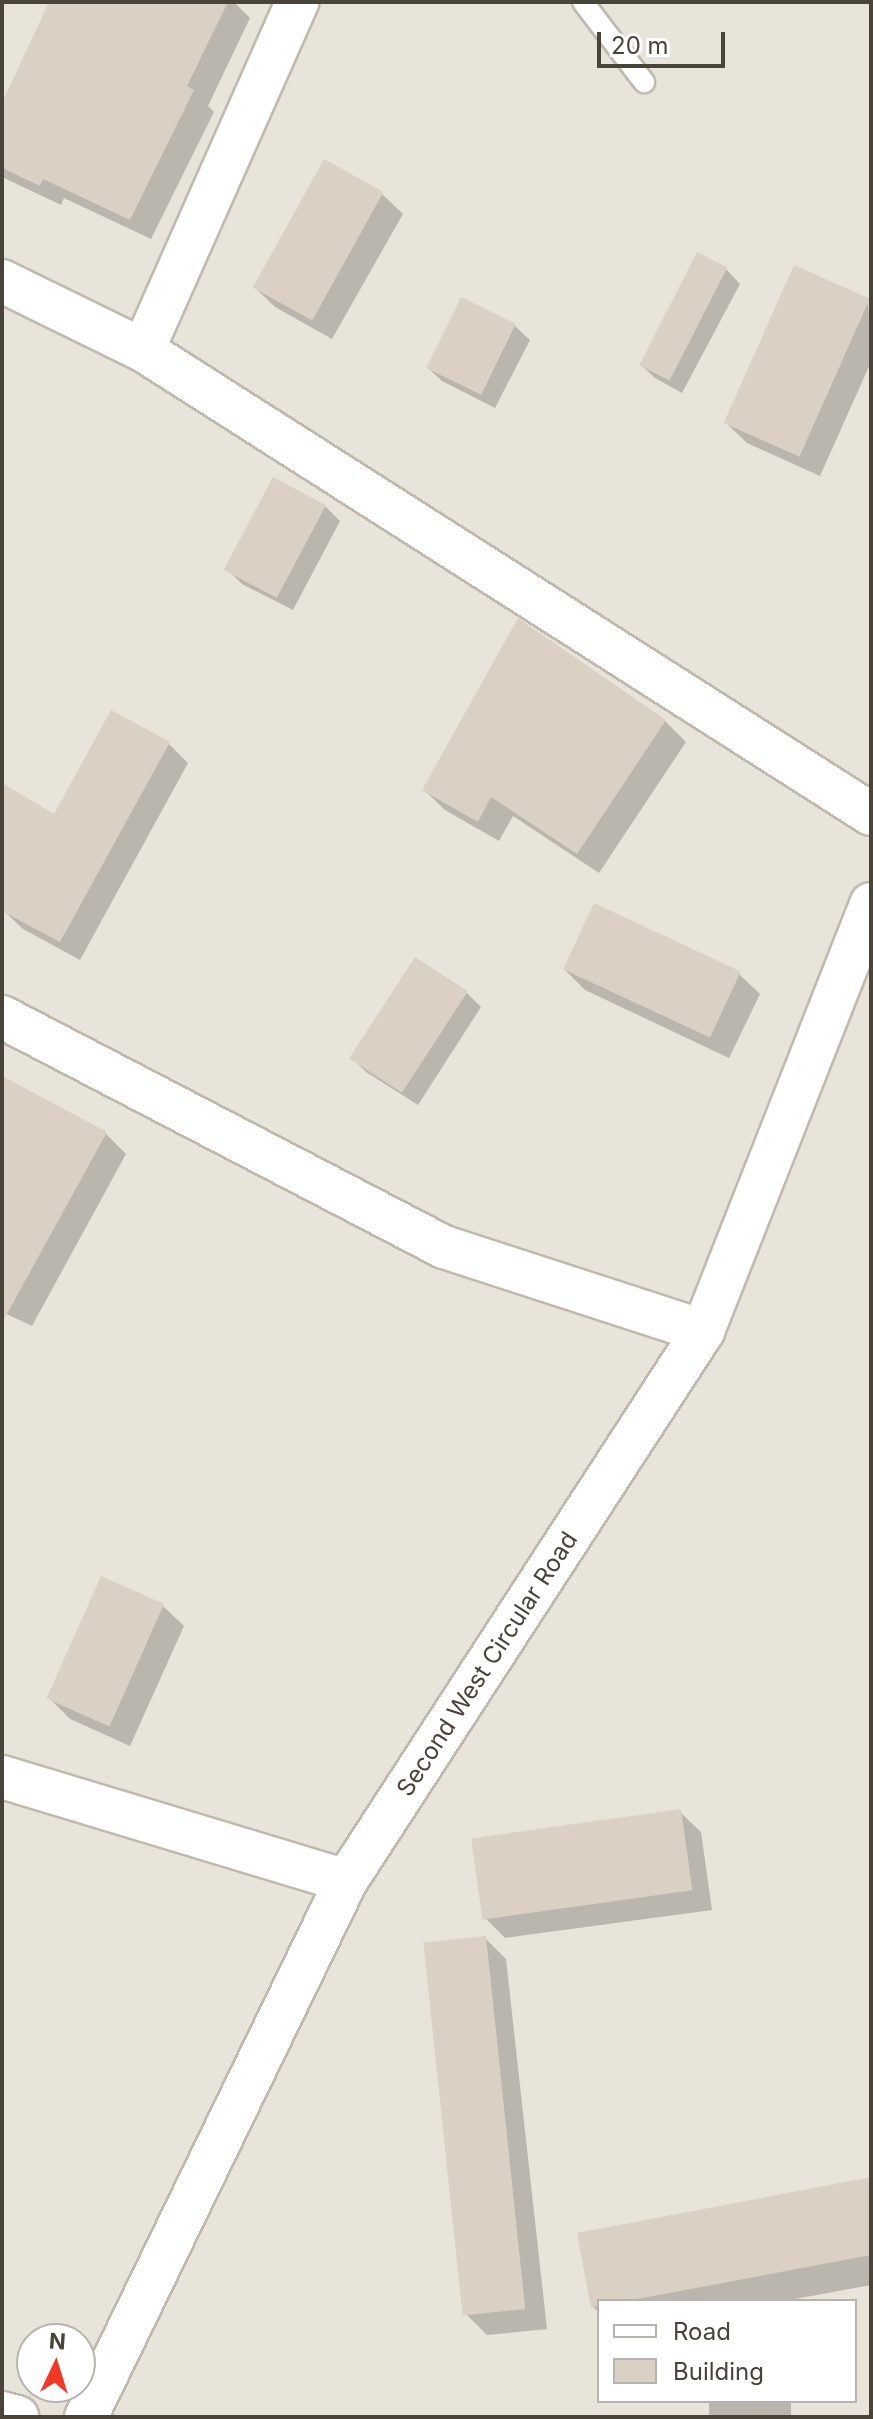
<!DOCTYPE html>
<html>
<head>
<meta charset="utf-8">
<style>
  body { margin:0 }
  #map { position:relative; width:873px; height:2419px; overflow:hidden; background:#f6f2ec; font-family:Inter,sans-serif }
  div>[style] { position:absolute }
  [style*='--x'] { left:calc(var(--x)*1px); top:calc(var(--y)*1px); width:calc(var(--w)*1px); rotate:calc(var(--a)*1deg) }
  .residential>* { inset:0; background:#e9e4da }
  .shadow>* { inset:0; background:#0003; transform-origin:0 0 }
  .building>* { inset:0; background:#dad0c4; transform-origin:0 0 }
  .roads { filter:drop-shadow(2px 0 #c1b9ae) drop-shadow(-2px 0 #c1b9ae) drop-shadow(0 2px #c1b9ae) drop-shadow(0 -2px #c1b9ae) }
  .lane>* { height:20px; margin:-10px; padding:0 10px; transform-origin:10px; border-radius:10px; background:#fff }
  .street>* { height:42px; margin:-21px; padding:0 21px; transform-origin:21px; border-radius:21px; background:#fff }
  span { translate:-50% -50%; white-space:nowrap; text-align:center; line-height:1.15; -webkit-text-stroke:8px #fff; paint-order:stroke }
  .street-label { font-size:24px; color:#4a4339 }
  .frame { position:absolute; inset:0; border:4px solid #4a4339; pointer-events:none }
  .legend { position:absolute; left:597px; top:2299px; width:260px; height:104px; box-sizing:border-box; background:#fff; border:2px solid #b7b4b0; margin:0; padding:10px 14px; list-style:none; font-size:24px; color:#4a4339 }
  .legend li { display:flex; align-items:center; gap:16px; height:40px }
  .legend b { width:40px; border:2px solid #b7b4b0 }
  .north { position:absolute; left:16px; top:2323px; width:80px; height:80px; box-sizing:border-box; background:#fff; border:2px solid #b7b4b0; border-radius:50%; rotate:4deg; font-size:22px; font-weight:700; line-height:32px; text-align:center; color:#4a4339 }
  .north::after { content:''; display:block; margin:auto; width:28px; height:36px; background:#f53723; clip-path:polygon(50% 0,100% 100%,50% 72%,0 100%) }
  .scale { position:absolute; left:597px; top:32px; width:128px; height:36px; box-sizing:border-box; border:4px solid #4a4339; border-top:0; padding-left:10px; font-size:24px; line-height:28px; white-space:nowrap; color:#4a4339; -webkit-text-stroke:6px #fff; paint-order:stroke }
</style>
</head>
<body>
<div id="map">
  <div class="residential">
    <div style="clip-path:polygon(evenodd,2px 2px,871px 2px,871px 2417px,2px 2417px,2px 2px,599px 2301px,855px 2301px,855px 2401px,599px 2401px,599px 2301px,2px 2px,32px 2339px,80px 2339px,80px 2387px,32px 2387px,32px 2339px)"></div>
  </div>
  <div class="shadow">
    <div style="clip-path:polygon(51px 2px,234px 2px,250px 18px,208px 106px,214px 112px,151px 239px,64px 198px,61px 205px,2px 177px,2px 108px)"></div>
    <div style="clip-path:polygon(382px 194px,403px 214px,332px 339px,275px 307px,254px 287px)"></div>
    <div style="clip-path:polygon(726px 269px,740px 284px,682px 393px,655px 378px,640px 364px)"></div>
    <div style="clip-path:polygon(868px 300px,871px 362px,820px 476px,747px 443px,726px 423px)"></div>
    <div style="clip-path:polygon(515px 326px,530px 340px,495px 408px,442px 381px,427px 367px)"></div>
    <div style="clip-path:polygon(325px 506px,340px 521px,293px 610px,242px 584px,227px 569px)"></div>
    <div style="clip-path:polygon(519px 620px,665px 721px,686px 742px,599px 873px,513px 816px,499px 841px,445px 810px,424px 790px)"></div>
    <div style="clip-path:polygon(169px 744px,188px 763px,80px 960px,23px 929px,3px 910px,2px 785px,55px 817px)"></div>
    <div style="clip-path:polygon(564px 969px,739px 974px,760px 994px,729px 1058px,585px 990px)"></div>
    <div style="clip-path:polygon(466px 992px,481px 1007px,418px 1105px,366px 1072px,352px 1058px)"></div>
    <div style="clip-path:polygon(2px 1079px,106px 1134px,126px 1154px,32px 1326px,2px 1312px)"></div>
    <div style="clip-path:polygon(163px 1606px,184px 1626px,130px 1746px,70px 1719px,49px 1698px)"></div>
    <div style="clip-path:polygon(680px 1812px,701px 1832px,712px 1910px,505px 1938px,484px 1917px)"></div>
    <div style="clip-path:polygon(485px 1938px,506px 1959px,547px 2329px,487px 2335px,466px 2314px)"></div>
    <div style="clip-path:polygon(871px 2179px,871px 2285px,784px 2301px,599px 2301px,599px 2312px,593px 2307px,579px 2234px)"></div>
    <div style="left:709px;top:2401px;width:82px;height:16px"></div>
  </div>
  <div class="building">
    <div style="clip-path:polygon(49px 2px,228px 2px,187px 86px,194px 90px,130px 220px,43px 179px,40px 186px,2px 168px,2px 103px)"></div>
    <div style="left:324px;top:159px;width:68px;height:147px;rotate:29deg"></div>
    <div style="left:697px;top:252px;width:34px;height:127px;rotate:27deg"></div>
    <div style="left:794px;top:265px;width:83px;height:173px;rotate:24deg"></div>
    <div style="left:461px;top:297px;width:61px;height:79px;rotate:26deg"></div>
    <div style="left:273px;top:477px;width:60px;height:105px;rotate:28deg"></div>
    <div style="clip-path:polygon(518px 618px,666px 720px,577px 854px,491px 797px,478px 822px,422px 790px)"></div>
    <div style="clip-path:polygon(111px 710px,170px 742px,60px 942px,2px 911px,2px 783px,54px 814px)"></div>
    <div style="left:594px;top:903px;width:162px;height:73px;rotate:25deg"></div>
    <div style="left:415px;top:957px;width:63px;height:121px;rotate:33deg"></div>
    <div style="clip-path:polygon(2px 1076px,107px 1132px,2px 1323px)"></div>
    <div style="left:101px;top:1576px;width:69px;height:134px;rotate:24deg"></div>
    <div style="left:681px;top:1809px;width:82px;height:212px;rotate:82deg"></div>
    <div style="left:486px;top:1936px;width:375px;height:63px;rotate:84deg"></div>
    <div style="clip-path:polygon(871px 2177px,871px 2255px,627px 2301px,599px 2301px,599px 2306px,591px 2308px,577px 2233px)"></div>
  </div>
  <div class="roads">
    <div class="lane">
      <div style="--x:583;--y:2;--w:101;--a:52.7"></div>
    </div>
    <div class="street">
      <div style="--x:2;--y:281;--w:157;--a:26.1"></div>
      <div style="--x:143;--y:350;--w:863;--a:32.51"></div>
      <div style="--x:143;--y:350;--w:381;--a:-66.1"></div>
      <div style="--x:2;--y:1017;--w:498;--a:27.5"></div>
      <div style="--x:444;--y:1247;--w:272;--a:18"></div>
      <div style="--x:2;--y:1777;--w:359;--a:16.8"></div>
      <div style="--x:2;--y:2413;--w:16;--a:15"></div>
      <div style="--x:86;--y:2417;--w:596;--a:-64.12"></div>
      <div style="--x:346;--y:1881;--w:656;--a:-57.01"></div>
      <div style="--x:703;--y:1331;--w:459;--a:-68.5"></div>
    </div>
  </div>
  <div class="street-label">
    <span style="left:487px;top:1664px;rotate:-57deg">Second West Circular Road</span>
  </div>
  <div class="frame"></div>
  <ul class="legend">
  <li><b style="height:10px;background:#fff"></b>Road</li>
  <li><b style="height:22px;background:#dad0c4"></b>Building</li>
  </ul>
  <div class="north">N</div>
  <div class="scale">20 m</div>
</div>
</body>
</html>
